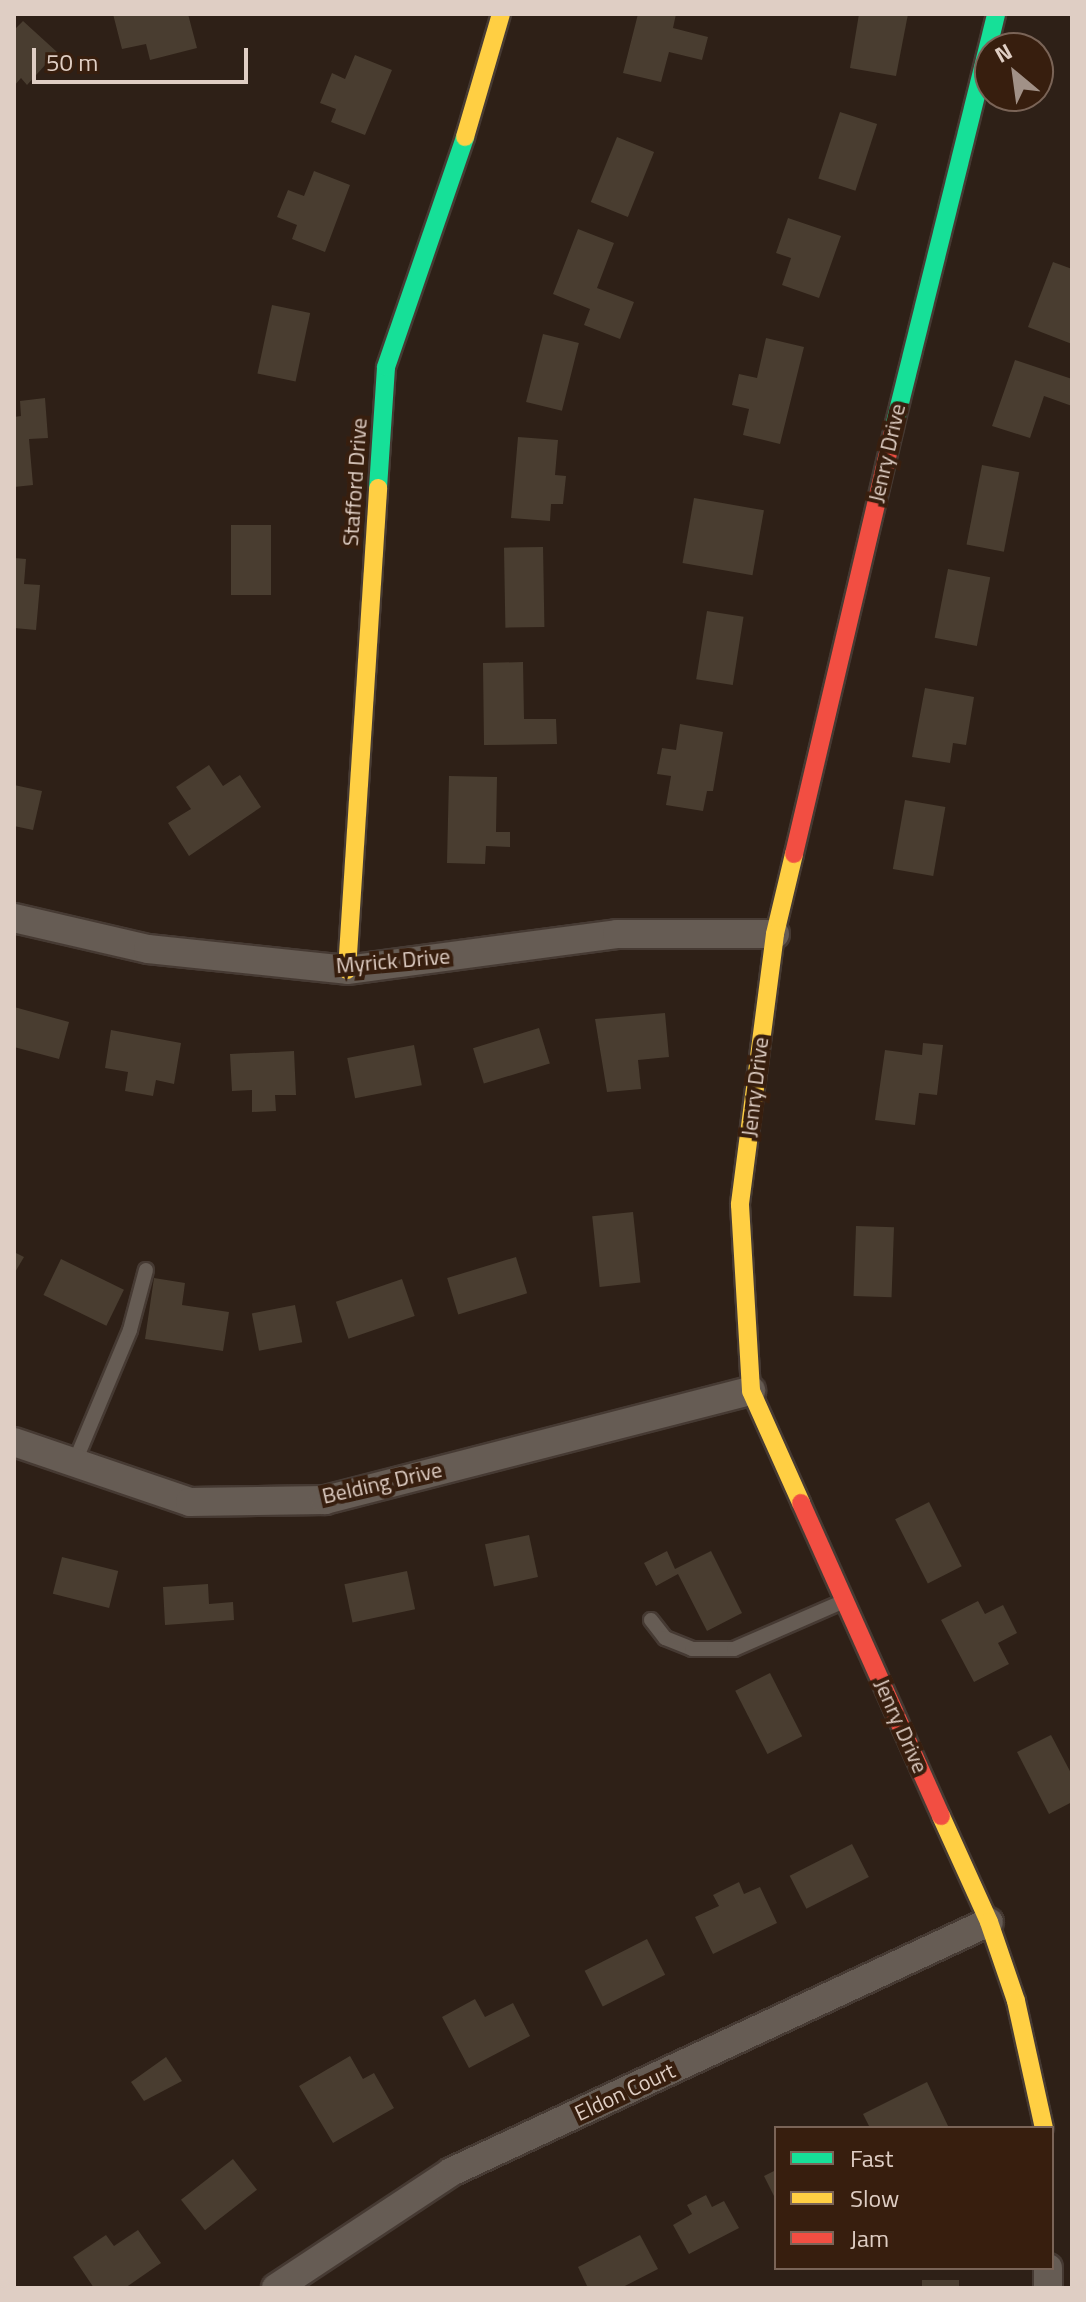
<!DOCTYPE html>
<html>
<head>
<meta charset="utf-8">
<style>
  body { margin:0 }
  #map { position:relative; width:1086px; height:2302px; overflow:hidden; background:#2e2017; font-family:"Titillium Web",sans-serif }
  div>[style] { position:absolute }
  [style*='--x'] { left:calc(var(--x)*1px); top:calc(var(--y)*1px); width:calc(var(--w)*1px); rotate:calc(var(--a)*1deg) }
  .building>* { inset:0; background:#493d30; transform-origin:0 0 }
  .roads { filter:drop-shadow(2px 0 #463a33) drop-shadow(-2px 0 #463a33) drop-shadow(0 2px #463a33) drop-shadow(0 -2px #463a33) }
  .lane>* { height:14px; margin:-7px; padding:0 7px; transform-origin:7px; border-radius:7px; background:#665c54 }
  .street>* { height:28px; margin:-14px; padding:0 14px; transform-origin:14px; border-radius:14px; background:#665c54 }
  .fast>* { height:18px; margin:-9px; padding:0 9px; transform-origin:9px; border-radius:9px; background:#16e098 }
  .slow>* { height:18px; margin:-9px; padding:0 9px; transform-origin:9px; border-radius:9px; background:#ffcf43 }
  .jam>* { height:18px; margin:-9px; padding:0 9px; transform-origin:9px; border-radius:9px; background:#f24e42 }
  span { translate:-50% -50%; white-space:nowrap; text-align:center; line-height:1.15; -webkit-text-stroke:8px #371e0e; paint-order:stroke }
  .street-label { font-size:22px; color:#dfcec4 }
  .frame { position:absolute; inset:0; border:16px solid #dfcec4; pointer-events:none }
  .legend { position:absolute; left:774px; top:2126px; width:280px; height:144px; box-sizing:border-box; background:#371e0e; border:2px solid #7a6457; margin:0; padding:10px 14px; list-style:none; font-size:24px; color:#dfcec4 }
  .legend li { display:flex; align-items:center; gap:16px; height:40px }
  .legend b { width:40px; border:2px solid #7a6457 }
  .north { position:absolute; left:974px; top:32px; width:80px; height:80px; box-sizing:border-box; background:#371e0e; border:2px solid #7a6457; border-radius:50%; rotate:331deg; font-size:22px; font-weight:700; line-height:32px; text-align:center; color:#dfcec4 }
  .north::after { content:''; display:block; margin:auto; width:28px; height:36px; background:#a19187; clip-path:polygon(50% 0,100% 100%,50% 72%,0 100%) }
  .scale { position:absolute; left:32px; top:48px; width:216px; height:36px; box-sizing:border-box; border:4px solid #dfcec4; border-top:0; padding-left:10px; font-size:24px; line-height:28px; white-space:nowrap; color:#dfcec4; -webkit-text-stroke:6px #371e0e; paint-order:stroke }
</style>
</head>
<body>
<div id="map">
  <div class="building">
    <div style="clip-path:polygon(113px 14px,188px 14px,197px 48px,150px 60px,146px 44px,122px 49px)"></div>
    <div style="clip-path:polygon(638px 14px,676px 14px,673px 28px,708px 37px,702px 60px,669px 52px,661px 82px,623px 73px)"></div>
    <div style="clip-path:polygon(859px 14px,908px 14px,896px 76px,850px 68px)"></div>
    <div style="clip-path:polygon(23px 21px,57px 52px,27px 85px,21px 78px,14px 86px,14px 30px)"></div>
    <div style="clip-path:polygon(355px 55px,392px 70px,365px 135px,331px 122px,336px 109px,320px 103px,332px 73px,345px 79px)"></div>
    <div style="left:840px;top:112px;width:39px;height:70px;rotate:18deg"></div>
    <div style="left:617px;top:137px;width:40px;height:70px;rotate:22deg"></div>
    <div style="clip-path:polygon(314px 171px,350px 185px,325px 252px,292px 239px,297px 225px,277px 217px,288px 190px,304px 196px)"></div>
    <div style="clip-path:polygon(788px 218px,841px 236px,819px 298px,782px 285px,791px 258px,776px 253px)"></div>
    <div style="clip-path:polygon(578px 229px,614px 243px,597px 288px,634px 302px,620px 339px,584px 325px,590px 309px,553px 294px)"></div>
    <div style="clip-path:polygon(1053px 262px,1072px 269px,1072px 344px,1028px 327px)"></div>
    <div style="left:272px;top:305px;width:39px;height:70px;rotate:12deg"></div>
    <div style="left:543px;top:334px;width:37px;height:70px;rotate:14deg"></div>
    <div style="clip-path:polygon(766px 338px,804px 347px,780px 444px,743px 435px,749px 409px,732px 405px,739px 374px,757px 378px)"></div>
    <div style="clip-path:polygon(1015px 360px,1072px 379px,1072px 406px,1044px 396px,1030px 438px,992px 426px)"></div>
    <div style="clip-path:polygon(45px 398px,48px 438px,29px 439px,33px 485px,14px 487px,14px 417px,21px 416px,20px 401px)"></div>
    <div style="clip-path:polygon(518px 437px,558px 440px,555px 475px,566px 476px,563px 504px,551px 504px,550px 521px,511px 518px)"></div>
    <div style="left:982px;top:465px;width:38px;height:81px;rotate:11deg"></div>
    <div style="left:694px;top:498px;width:71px;height:66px;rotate:10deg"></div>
    <div style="left:231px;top:525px;width:40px;height:70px"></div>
    <div style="left:543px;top:547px;width:80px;height:39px;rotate:89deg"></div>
    <div style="clip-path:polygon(14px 558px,26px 559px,24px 584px,40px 585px,36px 630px,14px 628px)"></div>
    <div style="left:948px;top:569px;width:43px;height:70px;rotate:11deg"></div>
    <div style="left:707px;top:611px;width:37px;height:69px;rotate:9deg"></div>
    <div style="clip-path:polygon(523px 662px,524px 719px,556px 719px,557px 744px,484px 745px,483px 663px)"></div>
    <div style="clip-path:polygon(925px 688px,974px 697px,966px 745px,953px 743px,950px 763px,912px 757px)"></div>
    <div style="clip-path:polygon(680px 724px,723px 732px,713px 791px,707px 791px,703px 811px,666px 805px,671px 776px,657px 774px,662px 748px,676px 750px)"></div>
    <div style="clip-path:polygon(209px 765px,223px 786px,240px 775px,261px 807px,189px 856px,168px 823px,191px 809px,176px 787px)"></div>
    <div style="clip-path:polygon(449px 776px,497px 777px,496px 832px,510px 832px,510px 847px,486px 846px,485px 864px,447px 863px)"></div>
    <div style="clip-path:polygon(14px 785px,42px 791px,33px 830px,14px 826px)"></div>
    <div style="left:905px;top:800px;width:41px;height:70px;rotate:10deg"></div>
    <div style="clip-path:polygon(14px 1007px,69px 1022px,59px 1059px,14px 1047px)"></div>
    <div style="clip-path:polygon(665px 1013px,669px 1057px,638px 1060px,641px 1089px,607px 1092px,595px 1019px)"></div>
    <div style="left:539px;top:1028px;width:37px;height:69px;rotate:73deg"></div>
    <div style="clip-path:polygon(111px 1030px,181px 1043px,174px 1084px,156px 1080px,153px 1096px,125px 1091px,128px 1072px,105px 1068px)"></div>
    <div style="clip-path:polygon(923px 1043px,943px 1045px,937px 1095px,919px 1093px,915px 1125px,875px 1120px,885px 1050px,922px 1055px)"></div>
    <div style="left:414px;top:1045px;width:41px;height:68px;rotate:79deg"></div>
    <div style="clip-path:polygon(294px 1051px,296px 1095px,275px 1095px,276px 1111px,252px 1112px,252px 1090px,232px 1091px,230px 1054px)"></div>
    <div style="left:633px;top:1212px;width:71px;height:41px;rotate:84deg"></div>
    <div style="left:856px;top:1226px;width:38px;height:70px;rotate:2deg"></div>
    <div style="clip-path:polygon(14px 1252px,24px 1257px,14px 1274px)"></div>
    <div style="left:516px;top:1257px;width:38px;height:72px;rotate:73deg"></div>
    <div style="left:61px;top:1259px;width:70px;height:40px;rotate:26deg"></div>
    <div style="clip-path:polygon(154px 1278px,185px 1283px,182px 1305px,229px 1312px,223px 1351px,145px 1339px)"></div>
    <div style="left:402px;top:1279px;width:39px;height:70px;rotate:71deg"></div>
    <div style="left:295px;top:1305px;width:38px;height:44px;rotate:79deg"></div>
    <div style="left:929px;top:1502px;width:72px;height:38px;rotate:63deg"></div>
    <div style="left:529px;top:1535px;width:43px;height:45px;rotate:78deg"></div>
    <div style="clip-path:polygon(667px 1551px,675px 1569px,711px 1551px,742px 1613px,707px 1631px,678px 1574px,656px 1586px,644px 1563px)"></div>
    <div style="left:62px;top:1557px;width:58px;height:38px;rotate:14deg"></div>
    <div style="left:407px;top:1571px;width:39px;height:64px;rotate:78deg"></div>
    <div style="clip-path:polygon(208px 1584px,209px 1604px,233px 1602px,234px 1620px,165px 1625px,163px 1587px)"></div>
    <div style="clip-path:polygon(978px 1601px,985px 1614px,1003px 1605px,1017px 1633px,998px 1643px,1009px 1664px,974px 1682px,941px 1620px)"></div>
    <div style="left:770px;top:1673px;width:71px;height:39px;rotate:63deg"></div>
    <div style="clip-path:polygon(1051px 1735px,1072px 1775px,1072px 1802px,1049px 1814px,1017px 1752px)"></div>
    <div style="left:852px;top:1844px;width:37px;height:70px;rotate:63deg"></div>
    <div style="clip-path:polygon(739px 1882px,744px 1894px,760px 1887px,777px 1923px,713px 1954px,695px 1917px,719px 1906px,713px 1895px)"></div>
    <div style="left:647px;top:1939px;width:40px;height:70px;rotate:63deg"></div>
    <div style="clip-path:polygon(475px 1999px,485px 2017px,513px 2003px,530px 2036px,469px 2068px,442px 2017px)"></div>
    <div style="clip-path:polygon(350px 2056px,363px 2079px,374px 2073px,394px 2108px,333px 2143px,299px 2086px)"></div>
    <div style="clip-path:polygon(166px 2057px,182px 2081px,144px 2101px,131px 2082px)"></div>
    <div style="clip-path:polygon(927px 2082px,949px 2128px,870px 2128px,863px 2114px)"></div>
    <div style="left:233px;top:2159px;width:39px;height:66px;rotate:52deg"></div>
    <div style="clip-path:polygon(776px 2170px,776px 2200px,764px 2176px)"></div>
    <div style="clip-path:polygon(706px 2195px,712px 2207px,724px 2201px,739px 2228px,689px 2254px,673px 2225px,692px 2214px,687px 2205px)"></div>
    <div style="clip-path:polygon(138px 2230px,161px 2263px,125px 2288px,94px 2288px,73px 2257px,106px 2235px,114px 2246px)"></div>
    <div style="clip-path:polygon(640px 2235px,658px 2269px,621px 2288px,588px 2288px,578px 2267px)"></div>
    <div style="left:959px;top:2280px;width:8px;height:37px;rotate:90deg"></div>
  </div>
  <div class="roads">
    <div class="lane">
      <div style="--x:74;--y:1464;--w:145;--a:-67.3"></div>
      <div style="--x:130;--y:1330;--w:62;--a:-75.1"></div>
      <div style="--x:651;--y:1620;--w:23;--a:52"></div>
      <div style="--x:665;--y:1638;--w:29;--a:22"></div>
      <div style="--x:692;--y:1649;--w:42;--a:0"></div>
      <div style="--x:734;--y:1649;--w:118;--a:-23.5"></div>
    </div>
    <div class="street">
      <div style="--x:14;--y:918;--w:138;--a:13"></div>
      <div style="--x:148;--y:949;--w:200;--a:6"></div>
      <div style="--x:347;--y:970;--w:272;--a:-7.6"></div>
      <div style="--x:617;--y:934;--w:158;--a:0"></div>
      <div style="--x:14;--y:1442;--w:186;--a:18.8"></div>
      <div style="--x:190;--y:1502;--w:135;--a:-0.8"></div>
      <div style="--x:325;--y:1500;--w:440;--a:-14.4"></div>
      <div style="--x:1048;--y:2268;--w:20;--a:90"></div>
      <div style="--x:276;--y:2288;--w:210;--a:-33.5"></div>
      <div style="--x:451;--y:2172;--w:593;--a:-24.92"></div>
    </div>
    <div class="fast">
      <div style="--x:894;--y:427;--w:425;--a:-76.1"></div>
      <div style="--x:378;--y:488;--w:121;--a:-86.2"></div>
      <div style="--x:386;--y:367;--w:243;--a:-71"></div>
    </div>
    <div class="slow">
      <div style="--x:465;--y:137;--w:128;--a:-73.7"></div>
      <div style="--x:794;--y:854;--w:82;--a:103.4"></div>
      <div style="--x:775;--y:934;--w:273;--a:97.4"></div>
      <div style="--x:740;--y:1205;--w:186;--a:86.6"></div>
      <div style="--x:751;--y:1391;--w:123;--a:65.9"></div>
      <div style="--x:347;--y:970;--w:483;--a:-86.3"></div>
      <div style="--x:941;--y:1816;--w:116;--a:65.6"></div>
      <div style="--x:989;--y:1922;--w:83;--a:71.1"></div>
      <div style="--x:1016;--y:2001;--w:130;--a:77.6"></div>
    </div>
    <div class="jam">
      <div style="--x:794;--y:854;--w:439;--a:-76.8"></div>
      <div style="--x:801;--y:1503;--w:343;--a:65.9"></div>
    </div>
  </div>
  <div class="street-label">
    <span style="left:887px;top:453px;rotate:-77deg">Jenry Drive</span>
    <span style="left:355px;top:482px;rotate:-86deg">Stafford Drive</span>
    <span style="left:393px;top:961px;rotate:-5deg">Myrick Drive</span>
    <span style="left:755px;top:1087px;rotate:-83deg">Jenry Drive</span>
    <span style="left:382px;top:1483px;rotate:-13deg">Belding Drive</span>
    <span style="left:901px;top:1726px;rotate:66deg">Jenry Drive</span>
    <span style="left:625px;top:2092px;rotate:-25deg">Eldon Court</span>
  </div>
  <div class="frame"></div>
  <ul class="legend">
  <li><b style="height:10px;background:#16e098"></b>Fast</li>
  <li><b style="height:10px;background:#ffcf43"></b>Slow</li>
  <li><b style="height:10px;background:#f24e42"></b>Jam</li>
  </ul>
  <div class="north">N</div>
  <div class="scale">50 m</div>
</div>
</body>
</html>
